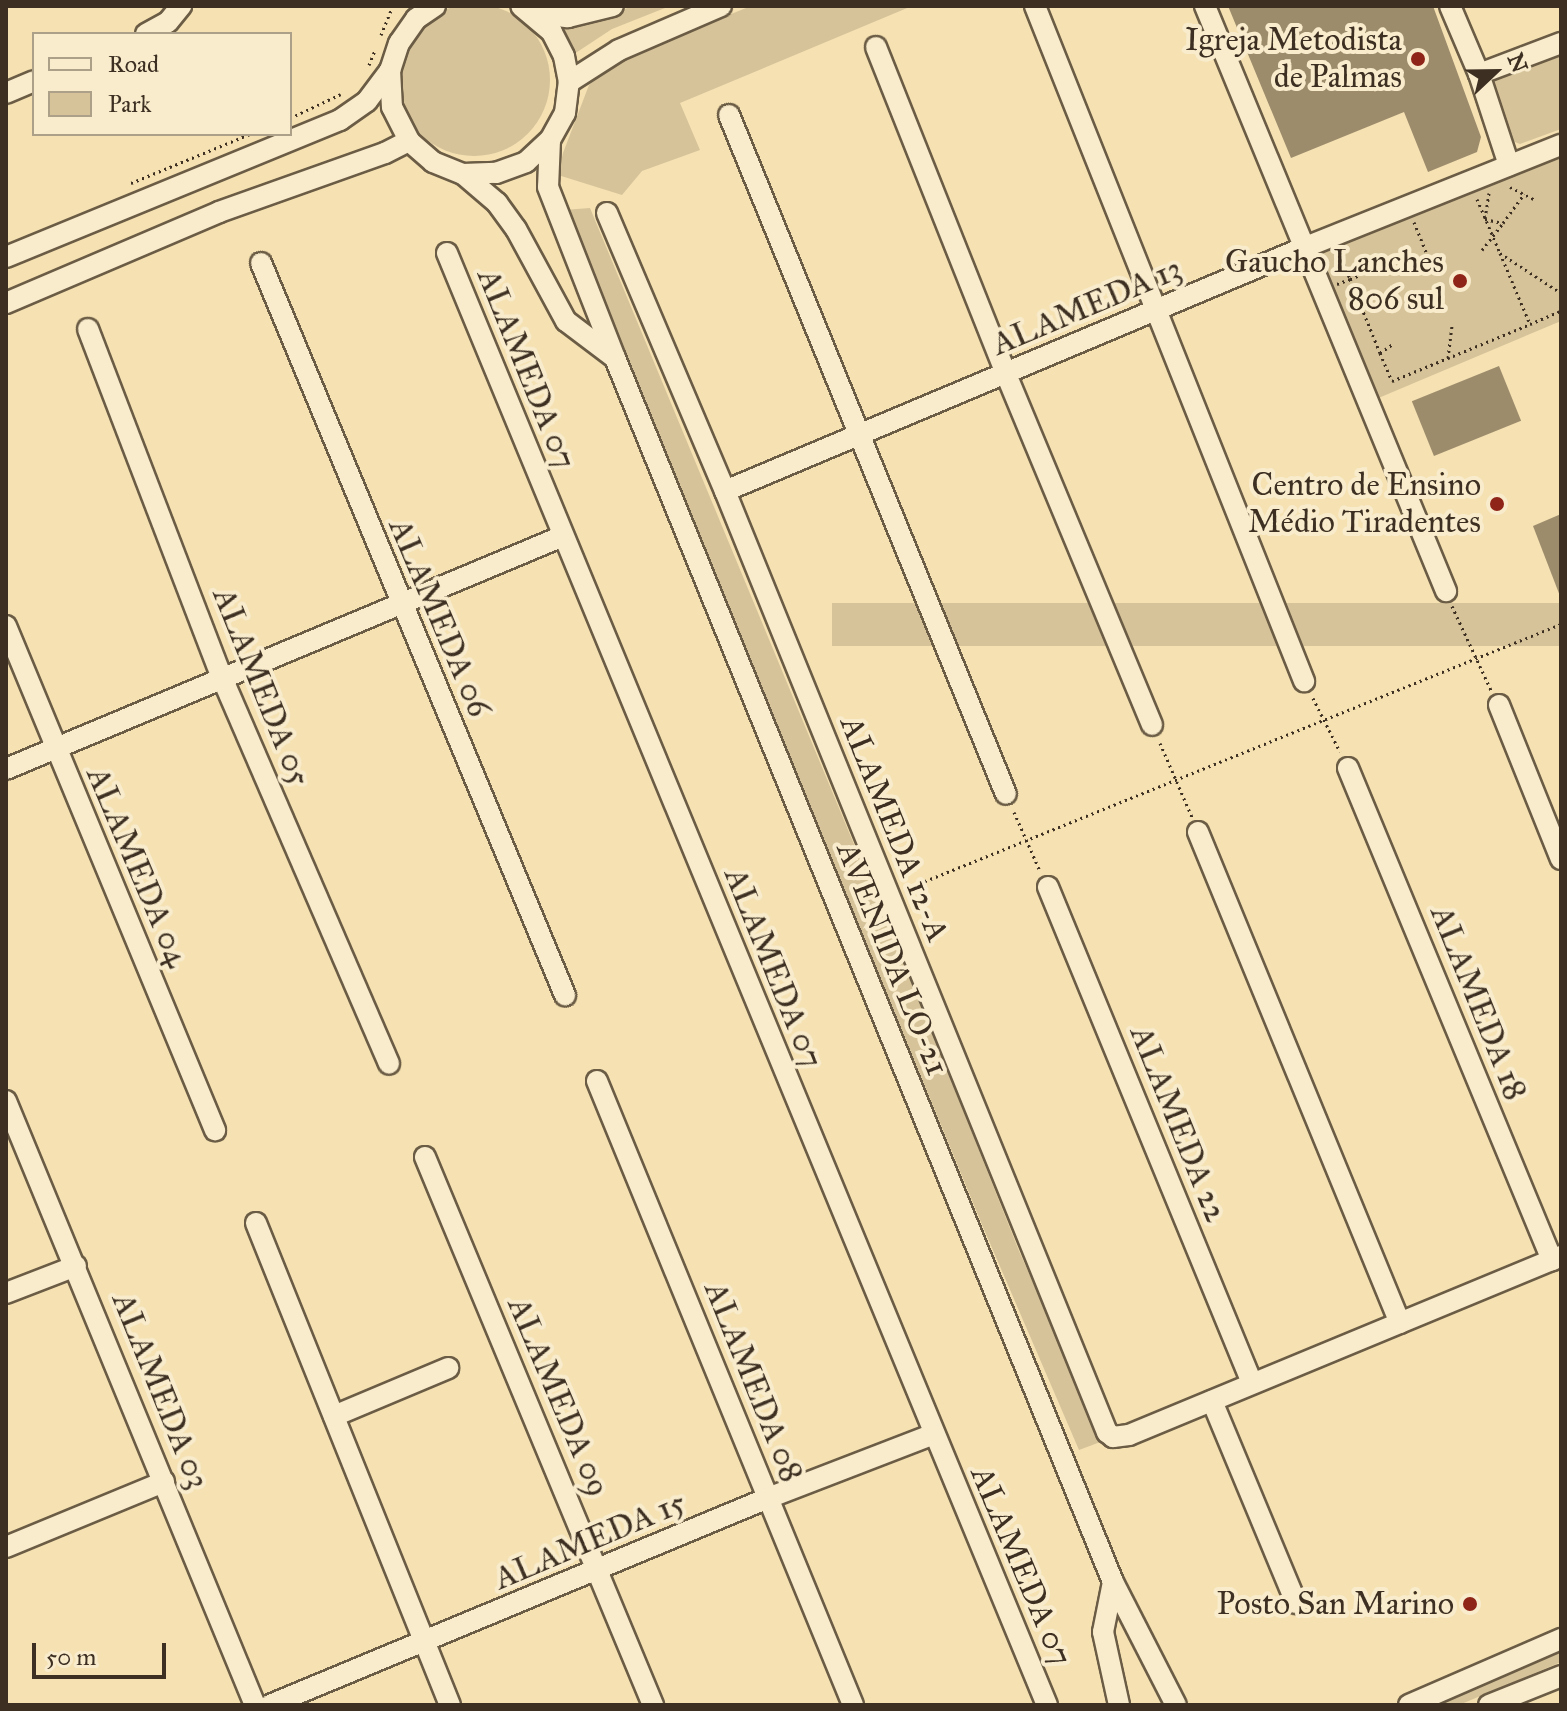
<!DOCTYPE html>
<html>
<head>
<meta charset="utf-8">
<style>
  body { margin:0 }
  #map { position:relative; width:1567px; height:1711px; overflow:hidden; background:#f5e1b2; font-family:"IM FELL Great Primer",serif }
  div>[style] { position:absolute }
  [style*='--x'] { left:calc(var(--x)*1px); top:calc(var(--y)*1px); width:calc(var(--w)*1px); rotate:calc(var(--a)*1deg) }
  .green>* { inset:0; background:#d6c399; transform-origin:0 0 }
  .round { border-radius:50% }
  .building>* { inset:0; background:#9d8c6c; transform-origin:0 0 }
  .path>* { height:3px; margin-top:-1.5px; transform-origin:0; background:repeating-linear-gradient(90deg,#3d2f21 0 2px,transparent 0 6px) }
  .roads { filter:drop-shadow(2px 0 #6b5c45) drop-shadow(-2px 0 #6b5c45) drop-shadow(0 2px #6b5c45) drop-shadow(0 -2px #6b5c45) }
  .minor>* { height:20px; margin:-10px; padding:0 10px; transform-origin:10px; border-radius:10px; background:#f8eccd }
  .dots>* { width:22px; height:22px; translate:-50% -50%; box-sizing:border-box; border:4px solid #f8eccd; border-radius:50% }
  span { translate:-50% -50%; white-space:nowrap; text-align:center; line-height:1.15; -webkit-text-stroke:8px #f8eccd; paint-order:stroke }
  .poi-label { font-size:32px; color:#3d2f21 }
  .right { translate:-100% -50%; text-align:right }
  .street-label { font-size:32px; color:#3d2f21 }
  .frame { position:absolute; inset:0; border:8px solid #3d2f21; pointer-events:none }
  .legend { position:absolute; left:32px; top:32px; width:260px; height:104px; box-sizing:border-box; background:#f8eccd; border:2px solid #ada088; margin:0; padding:10px 14px; list-style:none; font-size:24px; color:#3d2f21 }
  .legend li { display:flex; align-items:center; gap:16px; height:40px }
  .legend b { width:40px; border:2px solid #ada088 }
  .north { position:absolute; left:1455px; top:32px; width:80px; height:80px; -webkit-text-stroke:6px #f8eccd; paint-order:stroke; rotate:68deg; font-size:22px; font-weight:700; line-height:32px; text-align:center; color:#3d2f21 }
  .north::after { content:''; display:block; margin:auto; width:28px; height:36px; background:#3d2f21; clip-path:polygon(50% 0,100% 100%,50% 72%,0 100%) }
  .scale { position:absolute; left:32px; top:1643px; width:134px; height:36px; box-sizing:border-box; border:4px solid #3d2f21; border-top:0; padding-left:10px; font-size:24px; line-height:28px; white-space:nowrap; color:#3d2f21; -webkit-text-stroke:6px #f8eccd; paint-order:stroke }
</style>
</head>
<body>
<div id="map">
  <div class="green">
    <div class="round" style="left:398px;top:4px;width:152px;height:152px"></div>
    <div style="clip-path:polygon(632px 6px,670px 6px,612px 29px,568px 58px,553px 23px,610px 15px)"></div>
    <div style="clip-path:polygon(751px 6px,912px 6px,680px 103px,700px 150px,642px 171px,622px 195px,558px 175px,563px 153px,589px 85px,607px 67px,627px 56px)"></div>
    <div style="clip-path:polygon(1561px 47px,1561px 129px,1520px 144px,1505px 138px,1483px 78px)"></div>
    <div style="clip-path:polygon(1561px 148px,1561px 321px,1369px 402px,1305px 249px)"></div>
    <div style="clip-path:polygon(590px 208px,934px 1037px,1019px 1251px,1103px 1441px,1079px 1450px,983px 1227px,564px 210px)"></div>
    <div style="left:1561px;top:603px;width:43px;height:729px;rotate:90deg"></div>
    <div style="clip-path:polygon(1561px 1649px,1561px 1662px,1459px 1705px,1423px 1705px)"></div>
  </div>
  <div class="building">
    <div style="clip-path:polygon(1228px 6px,1433px 6px,1481px 137px,1477px 152px,1428px 172px,1404px 112px,1291px 158px)"></div>
    <div style="left:1499px;top:366px;width:59px;height:94px;rotate:68deg"></div>
    <div style="clip-path:polygon(1561px 514px,1561px 596px,1560px 596px,1533px 526px)"></div>
  </div>
  <div class="path">
    <div style="--x:381;--y:35;--w:31;--a:-68"></div>
    <div style="--x:369;--y:65;--w:16;--a:-68"></div>
    <div style="--x:290;--y:118;--w:56;--a:-25.2"></div>
    <div style="--x:131;--y:183;--w:129;--a:-22.4"></div>
    <div style="--x:1510;--y:187;--w:28;--a:27"></div>
    <div style="--x:1489;--y:193;--w:26;--a:99"></div>
    <div style="--x:1485;--y:219;--w:18;--a:13"></div>
    <div style="--x:1503;--y:223;--w:36;--a:-54"></div>
    <div style="--x:1477;--y:199;--w:59;--a:66.9"></div>
    <div style="--x:1500;--y:253;--w:73;--a:33.3"></div>
    <div style="--x:1414;--y:222;--w:32;--a:68"></div>
    <div style="--x:1482;--y:250;--w:33;--a:-52"></div>
    <div style="--x:1339;--y:253;--w:28;--a:67"></div>
    <div style="--x:1350;--y:279;--w:11;--a:-22"></div>
    <div style="--x:1500;--y:253;--w:77;--a:67.1"></div>
    <div style="--x:1530;--y:324;--w:34;--a:-23"></div>
    <div style="--x:1337;--y:284;--w:14;--a:-21"></div>
    <div style="--x:1350;--y:279;--w:80;--a:67.9"></div>
    <div style="--x:1380;--y:353;--w:16;--a:-35"></div>
    <div style="--x:1380;--y:353;--w:30;--a:67"></div>
    <div style="--x:1392;--y:381;--w:149;--a:-22.4"></div>
    <div style="--x:1448;--y:358;--w:35;--a:-83"></div>
    <div style="--x:1452;--y:606;--w:93;--a:65.1"></div>
    <div style="--x:1313;--y:698;--w:60;--a:63.4"></div>
    <div style="--x:1160;--y:743;--w:81;--a:66.6"></div>
    <div style="--x:1014;--y:812;--w:64;--a:66.2"></div>
    <div style="--x:908;--y:888;--w:704;--a:-22.01"></div>
  </div>
  <div class="roads">
    <div class="minor">
      <div style="--x:435;--y:6;--w:23;--a:146"></div>
      <div style="--x:416;--y:19;--w:29;--a:125"></div>
      <div style="--x:399;--y:43;--w:28;--a:108"></div>
      <div style="--x:390;--y:70;--w:37;--a:87"></div>
      <div style="--x:392;--y:107;--w:38;--a:63"></div>
      <div style="--x:409;--y:141;--w:32;--a:41"></div>
      <div style="--x:433;--y:162;--w:32;--a:22"></div>
      <div style="--x:463;--y:174;--w:33;--a:-2"></div>
      <div style="--x:496;--y:173;--w:32;--a:-20"></div>
      <div style="--x:526;--y:162;--w:33;--a:-43"></div>
      <div style="--x:550;--y:140;--w:31;--a:-61"></div>
      <div style="--x:565;--y:113;--w:31;--a:-83"></div>
      <div style="--x:569;--y:82;--w:26;--a:-101"></div>
      <div style="--x:564;--y:56;--w:27;--a:-117"></div>
      <div style="--x:552;--y:32;--w:40;--a:-140"></div>
      <div style="--x:1035;--y:6;--w:727;--a:68.27"></div>
      <div style="--x:1205;--y:6;--w:633;--a:67.61"></div>
      <div style="--x:1450;--y:6;--w:74;--a:66.9"></div>
      <div style="--x:1479;--y:74;--w:96;--a:71.8"></div>
      <div style="--x:533;--y:13;--w:35;--a:7"></div>
      <div style="--x:568;--y:17;--w:46;--a:-13.7"></div>
      <div style="--x:146;--y:34;--w:25;--a:-29"></div>
      <div style="--x:168;--y:22;--w:21;--a:-51"></div>
      <div style="--x:876;--y:47;--w:352;--a:68.3"></div>
      <div style="--x:1006;--y:374;--w:380;--a:67.4"></div>
      <div style="--x:1479;--y:74;--w:88;--a:-20.7"></div>
      <div style="--x:569;--y:82;--w:59;--a:-32.6"></div>
      <div style="--x:619;--y:50;--w:111;--a:-23.3"></div>
      <div style="--x:6;--y:93;--w:30;--a:-23"></div>
      <div style="--x:729;--y:115;--w:733;--a:67.81"></div>
      <div style="--x:550;--y:140;--w:47;--a:92.4"></div>
      <div style="--x:548;--y:187;--w:184;--a:68.6"></div>
      <div style="--x:615;--y:358;--w:1321;--a:67.86"></div>
      <div style="--x:1113;--y:1582;--w:138;--a:62.9"></div>
      <div style="--x:463;--y:174;--w:45;--a:40.5"></div>
      <div style="--x:497;--y:203;--w:32;--a:54"></div>
      <div style="--x:516;--y:229;--w:105;--a:61.5"></div>
      <div style="--x:566;--y:321;--w:61;--a:37.1"></div>
      <div style="--x:607;--y:213;--w:302;--a:67"></div>
      <div style="--x:725;--y:491;--w:1016;--a:67.91"></div>
      <div style="--x:1107;--y:1432;--w:8;--a:40"></div>
      <div style="--x:1113;--y:1437;--w:16;--a:-7"></div>
      <div style="--x:1129;--y:1435;--w:468;--a:-22.5"></div>
      <div style="--x:447;--y:253;--w:1571;--a:67.55"></div>
      <div style="--x:6;--y:257;--w:361;--a:-22.3"></div>
      <div style="--x:340;--y:120;--w:33;--a:-35"></div>
      <div style="--x:367;--y:101;--w:39;--a:-53"></div>
      <div style="--x:261;--y:263;--w:793;--a:67.45"></div>
      <div style="--x:6;--y:303;--w:232;--a:-23.1"></div>
      <div style="--x:219;--y:212;--w:176;--a:-19.6"></div>
      <div style="--x:385;--y:153;--w:27;--a:-27"></div>
      <div style="--x:88;--y:329;--w:376;--a:69"></div>
      <div style="--x:223;--y:680;--w:418;--a:66.6"></div>
      <div style="--x:725;--y:491;--w:627;--a:-22.8"></div>
      <div style="--x:1303;--y:248;--w:278;--a:-21.8"></div>
      <div style="--x:6;--y:626;--w:546;--a:67.48"></div>
      <div style="--x:1499;--y:705;--w:166;--a:68.1"></div>
      <div style="--x:1348;--y:768;--w:533;--a:67.48"></div>
      <div style="--x:6;--y:769;--w:604;--a:-22.7"></div>
      <div style="--x:1198;--y:832;--w:531;--a:67.64"></div>
      <div style="--x:1048;--y:887;--w:536;--a:67.64"></div>
      <div style="--x:597;--y:1081;--w:674;--a:67.69"></div>
      <div style="--x:6;--y:1101;--w:653;--a:67.6"></div>
      <div style="--x:425;--y:1157;--w:594;--a:67.41"></div>
      <div style="--x:256;--y:1223;--w:520;--a:68.08"></div>
      <div style="--x:6;--y:1293;--w:75;--a:-21.1"></div>
      <div style="--x:1212;--y:1401;--w:219;--a:67.4"></div>
      <div style="--x:334;--y:1416;--w:124;--a:-22.8"></div>
      <div style="--x:6;--y:1547;--w:171;--a:-22.4"></div>
      <div style="--x:1113;--y:1582;--w:51;--a:101.3"></div>
      <div style="--x:1103;--y:1632;--w:75;--a:77.6"></div>
      <div style="--x:270;--y:1705;--w:539;--a:-22.57"></div>
      <div style="--x:768;--y:1498;--w:178;--a:-21.1"></div>
      <div style="--x:1409;--y:1705;--w:166;--a:-23.5"></div>
      <div style="--x:1489;--y:1705;--w:78;--a:-21.9"></div>
    </div>
  </div>
  <div class="dots">
    <div style="left:1418px;top:59px;background:#8f2418"></div>
    <div style="left:1460px;top:281px;background:#8f2418"></div>
    <div style="left:1497px;top:504px;background:#8f2418"></div>
    <div style="left:1470px;top:1604px;background:#8f2418"></div>
  </div>
  <div class="poi-label">
    <span class="right" style="left:1402px;top:59px">Igreja Metodista<br>de Palmas</span>
    <span class="right" style="left:1444px;top:281px">Gaucho Lanches<br>806 sul</span>
    <span class="right" style="left:1481px;top:504px">Centro de Ensino<br>Médio Tiradentes</span>
    <span class="right" style="left:1454px;top:1604px">Posto San Marino</span>
  </div>
  <div class="street-label">
    <span style="left:1087px;top:307px;rotate:-23deg">ALAMEDA 13</span>
    <span style="left:526px;top:369px;rotate:68deg">ALAMEDA 07</span>
    <span style="left:439px;top:618px;rotate:67deg">ALAMEDA 06</span>
    <span style="left:261px;top:687px;rotate:68deg">ALAMEDA 05</span>
    <span style="left:894px;top:829px;rotate:68deg">ALAMEDA 12-A</span>
    <span style="left:137px;top:867px;rotate:67deg">ALAMEDA 04</span>
    <span style="left:892px;top:959px;rotate:68deg">AVENIDA LO-21</span>
    <span style="left:773px;top:968px;rotate:68deg">ALAMEDA 07</span>
    <span style="left:1478px;top:1003px;rotate:68deg">ALAMEDA 18</span>
    <span style="left:1178px;top:1124px;rotate:68deg">ALAMEDA 22</span>
    <span style="left:753px;top:1382px;rotate:68deg">ALAMEDA 08</span>
    <span style="left:160px;top:1391px;rotate:68deg">ALAMEDA 03</span>
    <span style="left:558px;top:1397px;rotate:67deg">ALAMEDA 09</span>
    <span style="left:590px;top:1541px;rotate:-23deg">ALAMEDA 15</span>
    <span style="left:1021px;top:1566px;rotate:67deg">ALAMEDA 07</span>
  </div>
  <div class="frame"></div>
  <ul class="legend">
  <li><b style="height:10px;background:#f8eccd"></b>Road</li>
  <li><b style="height:22px;background:#d6c399"></b>Park</li>
  </ul>
  <div class="north">N</div>
  <div class="scale">50 m</div>
</div>
</body>
</html>
